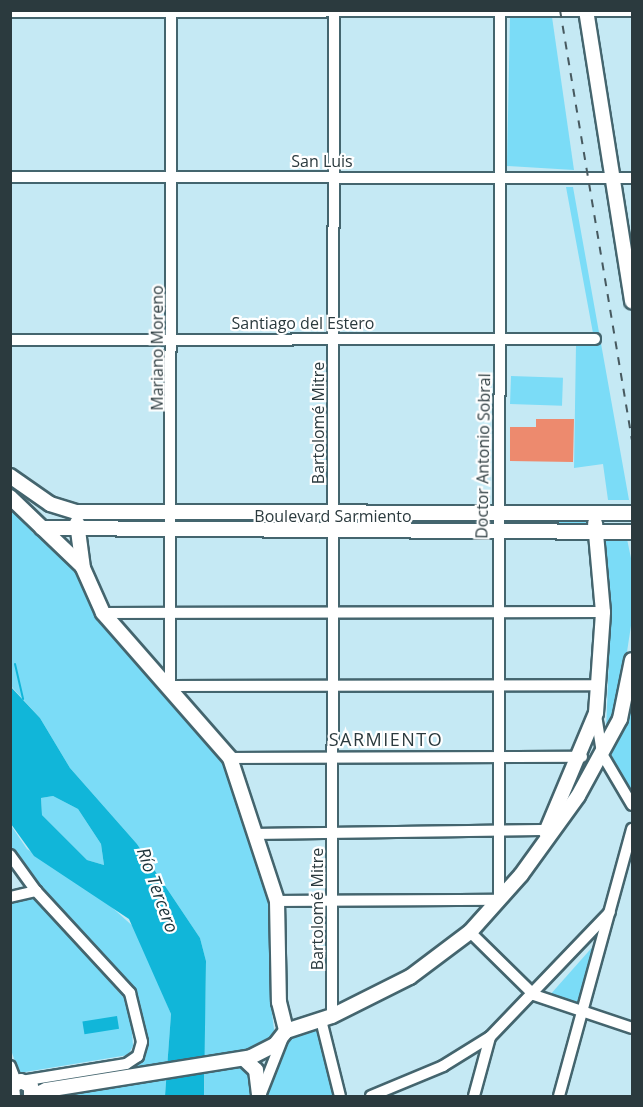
<!DOCTYPE html>
<html>
<head>
<meta charset="utf-8">
<style>
  body { margin:0 }
  #map { position:relative; width:643px; height:1107px; overflow:hidden; background:#c5e9f4; font-family:"Open Sans",sans-serif }
  div>[style] { position:absolute }
  [style*='--x'] { left:calc(var(--x)*1px); top:calc(var(--y)*1px); width:calc(var(--w)*1px); rotate:calc(var(--a)*1deg) }
  .green>* { inset:0; background:#7bdcf7; transform-origin:0 0 }
  .water>* { inset:0; background:#11b6d9; transform-origin:0 0 }
  .stream>* { height:2px; margin:-1px; padding:0 1px; transform-origin:1px; border-radius:1px; background:#11b6d9 }
  .building>* { inset:0; background:#ed8a6e }
  .roads { filter:drop-shadow(2px 0 #44656e) drop-shadow(-2px 0 #44656e) drop-shadow(0 2px #44656e) drop-shadow(0 -2px #44656e) }
  .minor>* { height:10px; margin:-5px; padding:0 5px; transform-origin:5px; border-radius:5px; background:#fff }
  .major>* { height:14px; margin:-7px; padding:0 7px; transform-origin:7px; border-radius:7px; background:#fff }
  .rail>* { height:2px; margin-top:-1px; transform-origin:0; background:repeating-linear-gradient(90deg,#47595f 0 8px,transparent 0 16px) }
  span { translate:-50% -50%; white-space:nowrap; text-align:center; line-height:1.15; -webkit-text-stroke:4.5px #fff; paint-order:stroke }
  .street-label { font-size:16px; color:#2b3a3e }
  .neighbourhood-label { font-size:18px; color:#2b3a3e; letter-spacing:1.5px }
  .water-label { font-size:18px; color:#1d343b; font-style:italic }
  .frame { position:absolute; inset:0; border:12px solid #2b3a3e; pointer-events:none }
</style>
</head>
<body>
<div id="map">
  <div class="green">
    <div style="clip-path:polygon(510px 17px,552px 17px,574px 170px,507px 166px)"></div>
    <div style="clip-path:polygon(566px 187px,573px 187px,629px 500px,608px 500px,603px 464px,574px 468px,576px 345px,595px 344px)"></div>
    <div style="left:511px;top:376px;width:52px;height:28px;rotate:2deg"></div>
    <div style="clip-path:polygon(10px 504px,33px 533px,57px 548px,73px 567px,99px 621px,227px 765px,271px 904px,270px 998px,275px 1037px,253px 1053px,204px 1062px,206px 961px,200px 938px,137px 844px,70px 768px,40px 718px,11px 686px)"></div>
    <div style="clip-path:polygon(318px 518px,321px 524px,177px 522px,178px 519px)"></div>
    <div style="clip-path:polygon(340px 518px,487px 519px,488px 522px,339px 524px)"></div>
    <div style="clip-path:polygon(509px 518px,587px 520px,588px 522px,584px 526px,506px 525px)"></div>
    <div style="clip-path:polygon(627px 539px,632px 563px,632px 619px,620px 698px,606px 730px,611px 611px,602px 548px,607px 539px)"></div>
    <div style="clip-path:polygon(632px 693px,632px 795px,610px 752px)"></div>
    <div style="clip-path:polygon(53px 796px,78px 809px,101px 844px,104px 865px,87px 860px,42px 815px,41px 798px)"></div>
    <div style="clip-path:polygon(10px 824px,27px 849px,97px 894px,136px 929px,171px 1014px,165px 1096px,41px 1096px,35px 1083px,128px 1066px,144px 1034px,136px 998px,39px 889px,11px 850px)"></div>
    <div style="clip-path:polygon(30px 898px,40px 902px,130px 1005px,133px 1046px,128px 1055px,19px 1073px,10px 1047px,10px 904px)"></div>
    <div style="clip-path:polygon(596px 943px,580px 1006px,549px 996px)"></div>
    <div style="clip-path:polygon(315px 1029px,320px 1031px,337px 1096px,267px 1096px,290px 1036px)"></div>
    <div style="clip-path:polygon(240px 1063px,250px 1073px,253px 1096px,204px 1096px,205px 1071px)"></div>
  </div>
  <div class="water">
    <div style="clip-path:polygon(evenodd,10px 686px,40px 718px,70px 768px,137px 844px,200px 938px,206px 961px,204px 1096px,165px 1096px,171px 1014px,129px 919px,34px 856px,11px 824px,10px 686px,53px 796px,78px 809px,101px 844px,104px 865px,87px 860px,42px 815px,41px 798px,53px 796px)"></div>
    <div style="left:117px;top:1016px;width:13px;height:35px;rotate:81deg"></div>
  </div>
  <div class="stream">
    <div style="--x:15;--y:664;--w:36;--a:77"></div>
  </div>
  <div class="building">
    <div style="clip-path:polygon(536px 419px,574px 419px,573px 462px,510px 461px,510px 427px,536px 427px)"></div>
  </div>
  <div class="roads">
    <div class="minor">
      <div style="--x:171;--y:10;--w:676;--a:90.08"></div>
      <div style="--x:170;--y:686;--w:429;--a:-0.1"></div>
      <div style="--x:10;--y:12;--w:622;--a:-0.09"></div>
      <div style="--x:10;--y:177;--w:622;--a:0.09"></div>
      <div style="--x:10;--y:340;--w:585;--a:-0.1"></div>
      <div style="--x:103;--y:613;--w:500;--a:-0.11"></div>
      <div style="--x:596;--y:715;--w:39;--a:81"></div>
      <div style="--x:602;--y:754;--w:59;--a:59.5"></div>
      <div style="--x:230;--y:758;--w:352;--a:-0.2"></div>
      <div style="--x:257;--y:834;--w:297;--a:-0.8"></div>
      <div style="--x:10;--y:855;--w:44;--a:54.2"></div>
      <div style="--x:36;--y:891;--w:139;--a:47.3"></div>
      <div style="--x:130;--y:993;--w:50;--a:76.2"></div>
      <div style="--x:142;--y:1042;--w:15;--a:106"></div>
      <div style="--x:138;--y:1056;--w:14;--a:146"></div>
      <div style="--x:126;--y:1064;--w:106;--a:170.8"></div>
      <div style="--x:10;--y:897;--w:27;--a:-13"></div>
      <div style="--x:277;--y:901;--w:222;--a:-0.3"></div>
      <div style="--x:499;--y:900;--w:888;--a:-89.94"></div>
      <div style="--x:470;--y:932;--w:90;--a:44.5"></div>
      <div style="--x:534;--y:995;--w:103;--a:18.6"></div>
      <div style="--x:332;--y:1016;--w:1006;--a:-89.89"></div>
      <div style="--x:321;--y:1020;--w:78;--a:76"></div>
      <div style="--x:10;--y:1066;--w:17;--a:69"></div>
      <div style="--x:260;--y:1096;--w:60;--a:-68.6"></div>
      <div style="--x:371;--y:1096;--w:78;--a:-22.6"></div>
      <div style="--x:443;--y:1066;--w:55;--a:-31.7"></div>
      <div style="--x:490;--y:1037;--w:173;--a:-46.2"></div>
      <div style="--x:474;--y:1096;--w:61;--a:-74.8"></div>
      <div style="--x:559;--y:1096;--w:277;--a:-74.7"></div>
    </div>
    <div class="major">
      <div style="--x:586;--y:10;--w:295;--a:81"></div>
      <div style="--x:10;--y:476;--w:49;--a:35"></div>
      <div style="--x:50;--y:504;--w:28;--a:17"></div>
      <div style="--x:77;--y:512;--w:555;--a:0.1"></div>
      <div style="--x:10;--y:497;--w:100;--a:43.8"></div>
      <div style="--x:77;--y:523;--w:45;--a:82.4"></div>
      <div style="--x:83;--y:568;--w:49;--a:66"></div>
      <div style="--x:103;--y:613;--w:193;--a:48.8"></div>
      <div style="--x:230;--y:758;--w:151;--a:71.8"></div>
      <div style="--x:277;--y:901;--w:101;--a:88.9"></div>
      <div style="--x:279;--y:1002;--w:30;--a:76"></div>
      <div style="--x:42;--y:528;--w:590;--a:0.39"></div>
      <div style="--x:546;--y:832;--w:129;--a:-67.2"></div>
      <div style="--x:596;--y:713;--w:101;--a:-86"></div>
      <div style="--x:603;--y:612;--w:89;--a:-95.1"></div>
      <div style="--x:286;--y:1031;--w:48;--a:-18.1"></div>
      <div style="--x:332;--y:1016;--w:87;--a:-26.6"></div>
      <div style="--x:410;--y:977;--w:75;--a:-36.9"></div>
      <div style="--x:470;--y:932;--w:76;--a:-48.2"></div>
      <div style="--x:521;--y:875;--w:97;--a:-54.2"></div>
      <div style="--x:578;--y:796;--w:88;--a:-61.4"></div>
      <div style="--x:620;--y:719;--w:60;--a:-78.5"></div>
      <div style="--x:244;--y:1059;--w:16;--a:43"></div>
      <div style="--x:256;--y:1070;--w:26;--a:83"></div>
      <div style="--x:13;--y:1096;--w:10;--a:-96"></div>
      <div style="--x:12;--y:1086;--w:10;--a:-29"></div>
      <div style="--x:21;--y:1081;--w:11;--a:27"></div>
      <div style="--x:31;--y:1086;--w:10;--a:90"></div>
      <div style="--x:33;--y:1096;--w:14;--a:-25"></div>
      <div style="--x:46;--y:1090;--w:208;--a:-9.1"></div>
      <div style="--x:251;--y:1057;--w:27;--a:-27"></div>
      <div style="--x:275;--y:1045;--w:18;--a:-52"></div>
    </div>
  </div>
  <div class="rail">
    <div style="--x:560;--y:10;--w:437;--a:80.5"></div>
  </div>
  <div class="street-label">
    <span style="left:322px;top:161px">San Luis</span>
    <span style="left:303px;top:323px">Santiago del Estero</span>
    <span style="left:157px;top:348px;rotate:-90deg">Mariano Moreno</span>
    <span style="left:318px;top:423px;rotate:-90deg">Bartolomé Mitre</span>
    <span style="left:483px;top:456px;rotate:-89deg">Doctor Antonio Sobral</span>
    <span style="left:333px;top:516px">Boulevard Sarmiento</span>
    <span style="left:317px;top:909px;rotate:-90deg">Bartolomé Mitre</span>
  </div>
  <div class="neighbourhood-label">
    <span style="left:386px;top:739px">SARMIENTO</span>
  </div>
  <div class="water-label">
    <span style="left:158px;top:890px;rotate:70deg">Río Tercero</span>
  </div>
  <div class="frame"></div>
</div>
</body>
</html>
